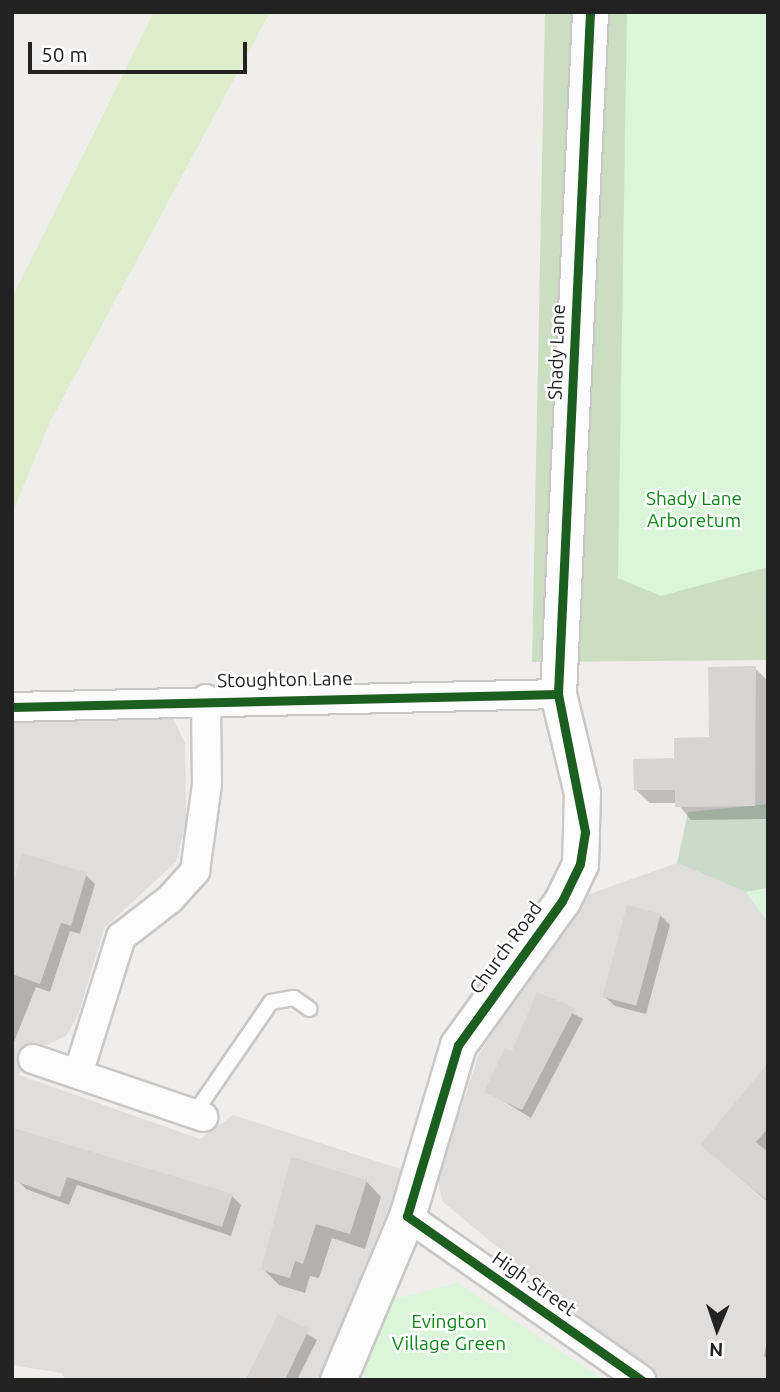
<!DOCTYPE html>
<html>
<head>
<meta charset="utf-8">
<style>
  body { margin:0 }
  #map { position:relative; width:780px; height:1392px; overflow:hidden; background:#f0eeeb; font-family:Ubuntu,sans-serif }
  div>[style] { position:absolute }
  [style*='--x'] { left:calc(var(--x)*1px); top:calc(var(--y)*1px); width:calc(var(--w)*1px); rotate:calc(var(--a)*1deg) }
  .residential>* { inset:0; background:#dfdedc }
  .grass>* { inset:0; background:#ddeccb }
  .forest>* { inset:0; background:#cbdec1 }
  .cemetery>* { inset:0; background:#cadbca }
  .park>* { inset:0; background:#daf5da }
  .shadow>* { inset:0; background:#0003 }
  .building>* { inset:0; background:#d7d4d2; transform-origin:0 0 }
  .roads { filter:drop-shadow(2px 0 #c9c8c7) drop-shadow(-2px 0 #c9c8c7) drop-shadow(0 2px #c9c8c7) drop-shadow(0 -2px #c9c8c7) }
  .service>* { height:14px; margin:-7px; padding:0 7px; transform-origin:7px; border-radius:7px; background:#fdfcfc }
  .minor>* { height:28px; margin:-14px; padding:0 14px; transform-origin:14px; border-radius:14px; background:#fdfcfc }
  .tertiary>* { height:35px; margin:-17.5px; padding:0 17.5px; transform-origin:17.5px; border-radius:17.5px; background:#fdfcfc }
  .cycleway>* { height:9px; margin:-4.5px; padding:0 4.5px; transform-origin:4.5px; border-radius:4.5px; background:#1b5e20 }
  span { translate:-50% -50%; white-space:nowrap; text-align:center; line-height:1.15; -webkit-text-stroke:5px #fff; paint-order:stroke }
  .street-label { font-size:19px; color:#222 }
  .park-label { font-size:19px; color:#0c8416 }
  .frame { position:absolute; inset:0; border:14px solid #222; pointer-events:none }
  .north { position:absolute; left:682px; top:1294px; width:70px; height:70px; -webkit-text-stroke:5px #fff; paint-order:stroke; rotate:182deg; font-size:19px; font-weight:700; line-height:28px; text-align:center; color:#222 }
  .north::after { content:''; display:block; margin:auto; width:24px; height:32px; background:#222; clip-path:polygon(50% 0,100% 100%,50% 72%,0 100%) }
  .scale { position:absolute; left:28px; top:42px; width:219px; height:32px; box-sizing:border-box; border:4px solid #222; border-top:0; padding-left:9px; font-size:21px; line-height:24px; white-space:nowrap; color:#222; -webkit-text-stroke:5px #fff; paint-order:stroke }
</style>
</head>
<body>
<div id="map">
  <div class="residential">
    <div style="clip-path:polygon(168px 708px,185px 743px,186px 823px,176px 862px,104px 928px,78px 1016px,66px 1036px,47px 1045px,30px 1043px,19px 1075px,200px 1139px,233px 1115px,404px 1170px,319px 1380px,66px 1380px,61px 1373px,12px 1365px,12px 718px)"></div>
    <div style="clip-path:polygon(677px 863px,746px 892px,768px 921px,768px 1380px,657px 1380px,443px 1202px,437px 1177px,480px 1052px,584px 896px)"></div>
  </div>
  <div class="grass">
    <div style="clip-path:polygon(154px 12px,270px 12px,50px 422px,12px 514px,12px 298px)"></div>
  </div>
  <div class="forest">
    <div style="clip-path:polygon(545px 12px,708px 12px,768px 375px,768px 660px,532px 662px)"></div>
  </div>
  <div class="cemetery">
    <div style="clip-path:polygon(768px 587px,768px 740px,764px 588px)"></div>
    <div style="clip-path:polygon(768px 804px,768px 888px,746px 892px,677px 863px,688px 812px)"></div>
  </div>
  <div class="park">
    <div style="clip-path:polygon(627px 12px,768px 12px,768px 567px,661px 596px,618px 578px)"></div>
    <div style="clip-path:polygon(768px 888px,768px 922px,746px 892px)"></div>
    <div style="clip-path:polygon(457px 1283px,604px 1380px,353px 1380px,387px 1301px)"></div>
  </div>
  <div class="shadow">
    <div style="clip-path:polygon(755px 668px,768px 681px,768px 819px,691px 820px,677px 803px,650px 803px,636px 790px,711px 739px)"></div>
    <div style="clip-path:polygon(86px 875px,95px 884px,80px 934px,70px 931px,50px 992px,36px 987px,12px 1047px,12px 891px)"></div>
    <div style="clip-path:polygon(660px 915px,670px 925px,646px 1014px,615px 1006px,605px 997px)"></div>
    <div style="clip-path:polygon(538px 994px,583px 1019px,531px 1118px,487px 1091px,513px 1053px)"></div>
    <div style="clip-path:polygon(768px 1066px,768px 1202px,702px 1145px)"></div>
    <div style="clip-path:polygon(12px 1128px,232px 1196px,241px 1205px,231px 1236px,77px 1185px,69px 1205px,26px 1189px,17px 1180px)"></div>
    <div style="clip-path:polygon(366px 1181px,381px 1197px,365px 1249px,332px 1238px,319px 1278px,310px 1276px,305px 1293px,279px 1285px,263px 1269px)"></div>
    <div style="clip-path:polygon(278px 1316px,317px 1340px,297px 1380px,246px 1380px)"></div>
    <div style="clip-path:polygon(768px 1337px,768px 1360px,764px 1356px)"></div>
  </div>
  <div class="building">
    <div style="clip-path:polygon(756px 666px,755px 806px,675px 807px,675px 790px,634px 790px,633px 759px,674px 758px,674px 738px,709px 737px,708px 667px)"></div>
    <div style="clip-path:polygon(22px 853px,87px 873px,71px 926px,61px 923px,40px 984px,12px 974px,12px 885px)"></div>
    <div style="left:627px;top:905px;width:35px;height:95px;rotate:15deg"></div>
    <div style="clip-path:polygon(537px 992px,575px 1008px,522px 1110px,484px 1092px,505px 1048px,512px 1051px)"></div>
    <div style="clip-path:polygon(768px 1063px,768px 1128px,756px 1142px,768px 1152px,768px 1201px,700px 1145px)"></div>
    <div style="clip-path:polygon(12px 1128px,233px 1194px,222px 1227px,67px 1177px,60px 1197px,12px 1180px)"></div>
    <div style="clip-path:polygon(291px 1157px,367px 1180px,350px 1234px,316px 1224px,303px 1264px,295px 1261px,290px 1278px,261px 1270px)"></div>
    <div style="clip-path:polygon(278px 1314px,309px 1329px,285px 1380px,246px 1380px)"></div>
  </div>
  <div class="roads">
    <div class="service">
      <div style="--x:194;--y:1114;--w:136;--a:-55.5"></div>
      <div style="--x:271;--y:1002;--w:23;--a:-10"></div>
      <div style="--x:294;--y:998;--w:19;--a:35"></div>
    </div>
    <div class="minor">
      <div style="--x:12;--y:707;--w:546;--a:-1.36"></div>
      <div style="--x:33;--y:1059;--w:180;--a:18.8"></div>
      <div style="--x:78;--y:1074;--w:144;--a:-72.6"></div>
      <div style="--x:121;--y:937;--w:62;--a:-37.8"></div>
      <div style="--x:170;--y:899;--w:38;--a:-48"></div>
      <div style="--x:195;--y:871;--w:87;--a:-82.1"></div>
      <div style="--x:207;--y:785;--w:86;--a:-90.7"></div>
      <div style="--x:407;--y:1216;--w:286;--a:35"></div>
    </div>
    <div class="tertiary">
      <div style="--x:338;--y:1380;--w:178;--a:-67.2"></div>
      <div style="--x:407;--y:1216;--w:178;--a:-73.4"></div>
      <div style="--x:458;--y:1045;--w:178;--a:-54.2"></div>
      <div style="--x:562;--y:901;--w:41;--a:-64.1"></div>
      <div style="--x:580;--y:864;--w:71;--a:-88.4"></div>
      <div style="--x:582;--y:793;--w:102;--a:-103.6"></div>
      <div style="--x:558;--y:694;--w:683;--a:-87.31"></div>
    </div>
  </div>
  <div class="cycleway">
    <div style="--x:590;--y:12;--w:683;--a:92.69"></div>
    <div style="--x:558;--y:694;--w:141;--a:78.9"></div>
    <div style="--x:585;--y:832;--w:32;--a:99"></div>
    <div style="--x:580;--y:864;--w:41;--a:115.9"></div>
    <div style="--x:562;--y:901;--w:178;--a:125.8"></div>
    <div style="--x:458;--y:1045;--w:178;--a:106.6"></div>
    <div style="--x:407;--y:1216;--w:286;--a:35"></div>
    <div style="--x:12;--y:707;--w:546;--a:-1.36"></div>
  </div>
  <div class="street-label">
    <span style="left:557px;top:352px;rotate:-88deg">Shady Lane</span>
    <span style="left:285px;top:680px;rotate:-1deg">Stoughton Lane</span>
    <span style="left:506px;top:948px;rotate:-54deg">Church Road</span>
    <span style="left:534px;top:1284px;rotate:35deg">High Street</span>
  </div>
  <div class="park-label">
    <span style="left:694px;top:510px">Shady Lane<br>Arboretum</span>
    <span style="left:449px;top:1333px">Evington<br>Village Green</span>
  </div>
  <div class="frame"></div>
  <div class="north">N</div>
  <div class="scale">50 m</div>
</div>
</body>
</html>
